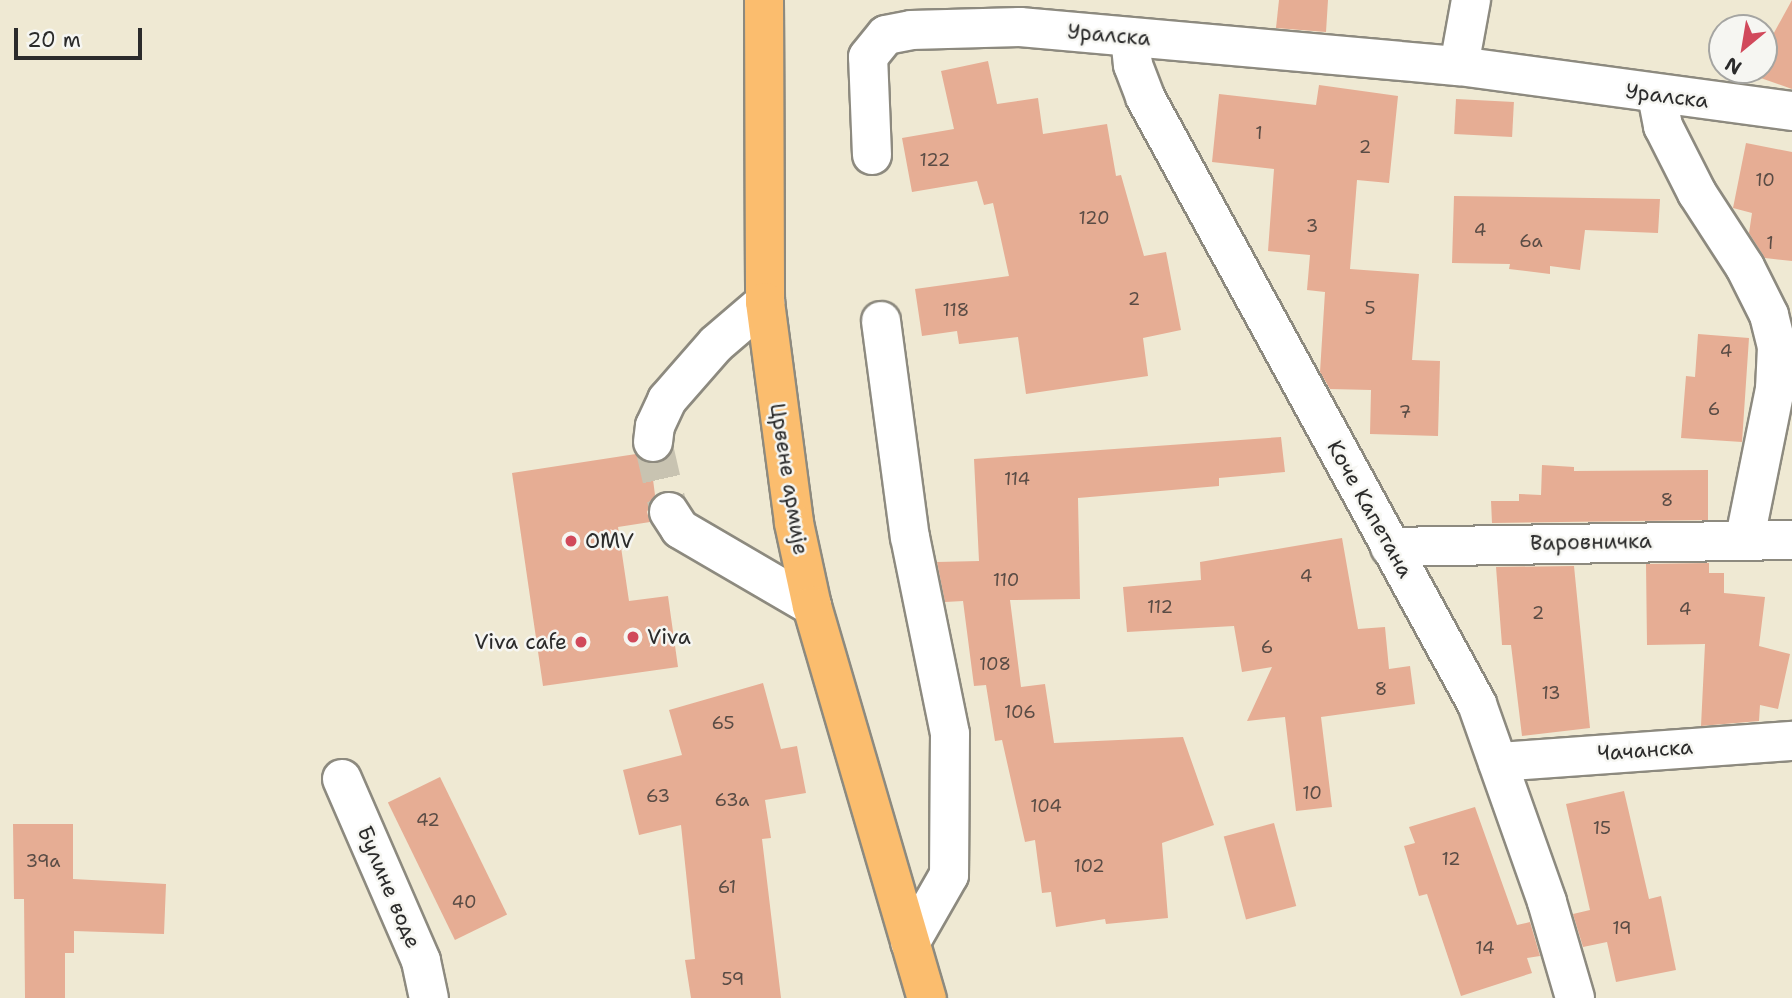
<!DOCTYPE html>
<html>
<head>
<meta charset="utf-8">
<style>
  body { margin:0 }
  #map { position:relative; width:1792px; height:998px; overflow:hidden; background:#efe9d3; font-family:"Shantell Sans",sans-serif }
  div>[style] { position:absolute }
  [style*='--x'] { left:calc(var(--x)*1px); top:calc(var(--y)*1px); width:calc(var(--w)*1px); rotate:calc(var(--a)*1deg) }
  .building>* { inset:0; background:#e6ad94; transform-origin:0 0 }
  .minor-tunnel>* { height:38px; margin-top:-19px; transform-origin:0; background:repeating-linear-gradient(90deg,#c8c3b1 0 38px,transparent 0 57px) }
  .roads { filter:drop-shadow(2px 0 #8d8a7f) drop-shadow(-2px 0 #8d8a7f) drop-shadow(0 2px #8d8a7f) drop-shadow(0 -2px #8d8a7f) }
  .minor>* { height:38px; margin:-19px; padding:0 19px; transform-origin:19px; border-radius:19px; background:#fff }
  .major>* { height:38px; margin:-19px; padding:0 19px; transform-origin:19px; border-radius:19px; background:#fbbd6e }
  .dots>* { width:19px; height:19px; translate:-50% -50%; box-sizing:border-box; border:4px solid #f6f6f2; border-radius:50% }
  span { translate:-50% -50%; white-space:nowrap; text-align:center; line-height:1.15; -webkit-text-stroke:5px #f6f6f2; paint-order:stroke }
  .number-label { font-size:18px; color:#5a4c45 }
  .number-label span { -webkit-text-stroke-width:0 }
  .street-label { font-size:21px; color:#2b2b2b }
  .poi-label { font-size:21px; color:#2b2b2b }
  .left { translate:0 -50%; text-align:left }
  .right { translate:-100% -50%; text-align:right }
  .north { position:absolute; left:1708px; top:14px; width:70px; height:70px; box-sizing:border-box; background:#f6f6f2; border:2px solid #a5a5a2; border-radius:50%; rotate:210deg; font-size:19px; font-weight:700; line-height:28px; text-align:center; color:#2b2b2b }
  .north::after { content:''; display:block; margin:auto; width:24px; height:32px; background:#d1495b; clip-path:polygon(50% 0,100% 100%,50% 72%,0 100%) }
  .scale { position:absolute; left:14px; top:28px; width:128px; height:32px; box-sizing:border-box; border:4px solid #2b2b2b; border-top:0; padding-left:9px; font-size:21px; line-height:24px; white-space:nowrap; color:#2b2b2b; -webkit-text-stroke:5px #f6f6f2; paint-order:stroke }
</style>
</head>
<body>
<div id="map">
  <div class="building">
    <div style="clip-path:polygon(1279px 0,1328px 0,1326px 32px,1276px 28px)"></div>
    <div style="clip-path:polygon(1792px 0,1792px 89px,1752px 75px,1754px 70px,1764px 70px,1764px 51px)"></div>
    <div style="clip-path:polygon(988px 61px,997px 104px,1038px 98px,1043px 134px,1107px 124px,1116px 176px,1121px 175px,1144px 256px,1166px 252px,1181px 330px,1143px 338px,1148px 376px,1026px 394px,1018px 337px,959px 344px,957px 331px,922px 336px,915px 289px,1009px 276px,993px 203px,984px 205px,977px 181px,912px 192px,902px 138px,954px 129px,941px 71px)"></div>
    <div style="clip-path:polygon(1319px 85px,1398px 96px,1389px 183px,1357px 180px,1350px 269px,1419px 274px,1412px 360px,1440px 361px,1438px 436px,1370px 434px,1371px 390px,1330px 389px,1320px 372px,1325px 292px,1307px 290px,1310px 255px,1268px 251px,1274px 169px,1212px 162px,1219px 94px,1316px 105px)"></div>
    <div style="left:1456px;top:99px;width:58px;height:35px;rotate:3deg"></div>
    <div style="clip-path:polygon(1746px 143px,1792px 152px,1792px 261px,1765px 258px,1749px 233px,1752px 213px,1733px 208px)"></div>
    <div style="clip-path:polygon(1454px 196px,1660px 199px,1658px 233px,1585px 230px,1580px 270px,1550px 266px,1550px 274px,1509px 269px,1510px 264px,1452px 263px)"></div>
    <div style="clip-path:polygon(1698px 334px,1749px 338px,1742px 442px,1681px 438px,1686px 376px,1695px 377px)"></div>
    <div style="clip-path:polygon(1281px 437px,1285px 472px,1219px 478px,1219px 486px,1078px 498px,1080px 599px,1010px 600px,1021px 687px,1045px 684px,1054px 743px,1183px 737px,1214px 825px,1162px 843px,1168px 918px,1106px 924px,1105px 919px,1056px 927px,1051px 892px,1042px 893px,1035px 840px,1025px 842px,1002px 740px,995px 741px,986px 685px,974px 686px,963px 601px,945px 602px,937px 562px,979px 561px,974px 459px)"></div>
    <div style="clip-path:polygon(636px 454px,651px 464px,655px 495px,647px 512px,650px 522px,618px 527px,629px 601px,668px 596px,678px 667px,543px 686px,512px 473px)"></div>
    <div style="clip-path:polygon(1542px 465px,1574px 467px,1574px 471px,1708px 470px,1708px 520px,1492px 523px,1491px 501px,1519px 501px,1519px 494px,1541px 495px)"></div>
    <div style="clip-path:polygon(1342px 538px,1358px 629px,1385px 627px,1389px 669px,1410px 666px,1415px 704px,1321px 717px,1332px 807px,1296px 811px,1285px 717px,1247px 721px,1272px 667px,1242px 672px,1234px 626px,1127px 632px,1123px 587px,1201px 580px,1200px 562px)"></div>
    <div style="clip-path:polygon(1709px 563px,1709px 573px,1724px 573px,1724px 593px,1765px 597px,1759px 646px,1790px 654px,1778px 709px,1760px 705px,1759px 721px,1701px 726px,1705px 644px,1647px 645px,1646px 564px)"></div>
    <div style="clip-path:polygon(1574px 566px,1590px 728px,1522px 736px,1511px 645px,1502px 645px,1496px 567px)"></div>
    <div style="clip-path:polygon(763px 683px,781px 749px,797px 746px,806px 793px,765px 800px,771px 838px,762px 839px,781px 998px,691px 998px,685px 960px,695px 959px,681px 825px,639px 835px,623px 770px,682px 755px,669px 710px)"></div>
    <div style="left:440px;top:777px;width:153px;height:58px;rotate:64deg"></div>
    <div style="clip-path:polygon(1624px 791px,1649px 899px,1661px 896px,1676px 970px,1616px 982px,1607px 942px,1583px 947px,1573px 914px,1590px 910px,1566px 804px)"></div>
    <div style="clip-path:polygon(1475px 807px,1517px 925px,1530px 922px,1540px 956px,1527px 958px,1532px 973px,1461px 996px,1427px 894px,1419px 896px,1404px 846px,1415px 843px,1409px 827px)"></div>
    <div style="left:1274px;top:823px;width:86px;height:52px;rotate:75deg"></div>
    <div style="clip-path:polygon(13px 824px,73px 824px,73px 879px,166px 884px,164px 934px,74px 931px,74px 953px,65px 953px,65px 998px,25px 998px,24px 899px,14px 899px)"></div>
  </div>
  <div class="minor-tunnel">
    <div style="--x:653;--y:442;--w:72;--a:77.1"></div>
  </div>
  <div class="roads">
    <div class="minor">
      <div style="--x:1471;--y:0;--w:67;--a:100.3"></div>
      <div style="--x:1459;--y:66;--w:336;--a:7.7"></div>
      <div style="--x:1130;--y:37;--w:28;--a:84"></div>
      <div style="--x:1133;--y:65;--w:34;--a:69"></div>
      <div style="--x:1145;--y:97;--w:692;--a:61.32"></div>
      <div style="--x:1477;--y:704;--w:210;--a:70.5"></div>
      <div style="--x:1547;--y:902;--w:100;--a:73.7"></div>
      <div style="--x:1657;--y:95;--w:32;--a:79"></div>
      <div style="--x:1663;--y:126;--w:75;--a:63.1"></div>
      <div style="--x:1697;--y:193;--w:88;--a:57"></div>
      <div style="--x:1745;--y:267;--w:54;--a:63.4"></div>
      <div style="--x:1769;--y:315;--w:33;--a:76"></div>
      <div style="--x:1777;--y:347;--w:42;--a:92.7"></div>
      <div style="--x:1775;--y:389;--w:152;--a:101.4"></div>
      <div style="--x:872;--y:155;--w:98;--a:-92.3"></div>
      <div style="--x:868;--y:57;--w:28;--a:-51"></div>
      <div style="--x:886;--y:35;--w:25;--a:-11"></div>
      <div style="--x:911;--y:30;--w:109;--a:-1.6"></div>
      <div style="--x:1020;--y:27;--w:441;--a:5.1"></div>
      <div style="--x:881;--y:321;--w:218;--a:82.4"></div>
      <div style="--x:910;--y:537;--w:201;--a:78.5"></div>
      <div style="--x:950;--y:734;--w:141;--a:90.4"></div>
      <div style="--x:949;--y:875;--w:78;--a:119.8"></div>
      <div style="--x:653;--y:442;--w:16;--a:-83"></div>
      <div style="--x:655;--y:426;--w:29;--a:-65"></div>
      <div style="--x:667;--y:400;--w:74;--a:-48.8"></div>
      <div style="--x:716;--y:344;--w:65;--a:-40.6"></div>
      <div style="--x:669;--y:512;--w:20;--a:57"></div>
      <div style="--x:680;--y:529;--w:153;--a:30.3"></div>
      <div style="--x:1390;--y:547;--w:402;--a:-1"></div>
      <div style="--x:1498;--y:762;--w:295;--a:-4.1"></div>
      <div style="--x:342;--y:779;--w:198;--a:66.5"></div>
      <div style="--x:421;--y:961;--w:38;--a:78"></div>
    </div>
    <div class="major">
      <div style="--x:764;--y:0;--w:302;--a:89.8"></div>
      <div style="--x:765;--y:302;--w:223;--a:82.5"></div>
      <div style="--x:794;--y:523;--w:85;--a:77.8"></div>
      <div style="--x:812;--y:606;--w:409;--a:73.7"></div>
    </div>
  </div>
  <div class="dots">
    <div style="left:571px;top:541px;background:#d1495b"></div>
    <div style="left:633px;top:637px;background:#d1495b"></div>
    <div style="left:581px;top:642px;background:#d1495b"></div>
  </div>
  <div class="number-label">
    <span style="left:1259px;top:133px">1</span>
    <span style="left:1365px;top:147px">2</span>
    <span style="left:935px;top:160px">122</span>
    <span style="left:1765px;top:180px">10</span>
    <span style="left:1094px;top:218px">120</span>
    <span style="left:1312px;top:226px">3</span>
    <span style="left:1480px;top:230px">4</span>
    <span style="left:1531px;top:241px">6a</span>
    <span style="left:1770px;top:243px">1</span>
    <span style="left:1134px;top:299px">2</span>
    <span style="left:1370px;top:308px">5</span>
    <span style="left:956px;top:310px">118</span>
    <span style="left:1726px;top:351px">4</span>
    <span style="left:1714px;top:409px">6</span>
    <span style="left:1405px;top:412px">7</span>
    <span style="left:1017px;top:479px">114</span>
    <span style="left:1667px;top:500px">8</span>
    <span style="left:1306px;top:576px">4</span>
    <span style="left:1006px;top:580px">110</span>
    <span style="left:1160px;top:607px">112</span>
    <span style="left:1685px;top:609px">4</span>
    <span style="left:1538px;top:613px">2</span>
    <span style="left:1267px;top:647px">6</span>
    <span style="left:995px;top:664px">108</span>
    <span style="left:1381px;top:689px">8</span>
    <span style="left:1551px;top:693px">13</span>
    <span style="left:1020px;top:712px">106</span>
    <span style="left:723px;top:723px">65</span>
    <span style="left:1312px;top:793px">10</span>
    <span style="left:658px;top:796px">63</span>
    <span style="left:732px;top:800px">63a</span>
    <span style="left:1046px;top:806px">104</span>
    <span style="left:428px;top:820px">42</span>
    <span style="left:1602px;top:828px">15</span>
    <span style="left:1451px;top:859px">12</span>
    <span style="left:43px;top:861px">39a</span>
    <span style="left:1089px;top:866px">102</span>
    <span style="left:727px;top:887px">61</span>
    <span style="left:464px;top:902px">40</span>
    <span style="left:1622px;top:928px">19</span>
    <span style="left:1485px;top:948px">14</span>
    <span style="left:733px;top:979px">59</span>
  </div>
  <div class="street-label">
    <span style="left:1109px;top:35px;rotate:5deg">Уралска</span>
    <span style="left:1667px;top:96px;rotate:7deg">Уралска</span>
    <span style="left:789px;top:479px;rotate:81deg">Црвене армије</span>
    <span style="left:1370px;top:509px;rotate:61deg">Коче Капетана</span>
    <span style="left:1591px;top:542px;rotate:-1deg">Варовничка</span>
    <span style="left:1645px;top:750px;rotate:-4deg">Чачанска</span>
    <span style="left:389px;top:887px;rotate:67deg">Булине воде</span>
  </div>
  <div class="poi-label">
    <span class="left" style="left:585px;top:541px">OMV</span>
    <span class="left" style="left:647px;top:637px">Viva</span>
    <span class="right" style="left:567px;top:642px">Viva cafe</span>
  </div>
  <div class="north">N</div>
  <div class="scale">20 m</div>
</div>
</body>
</html>
